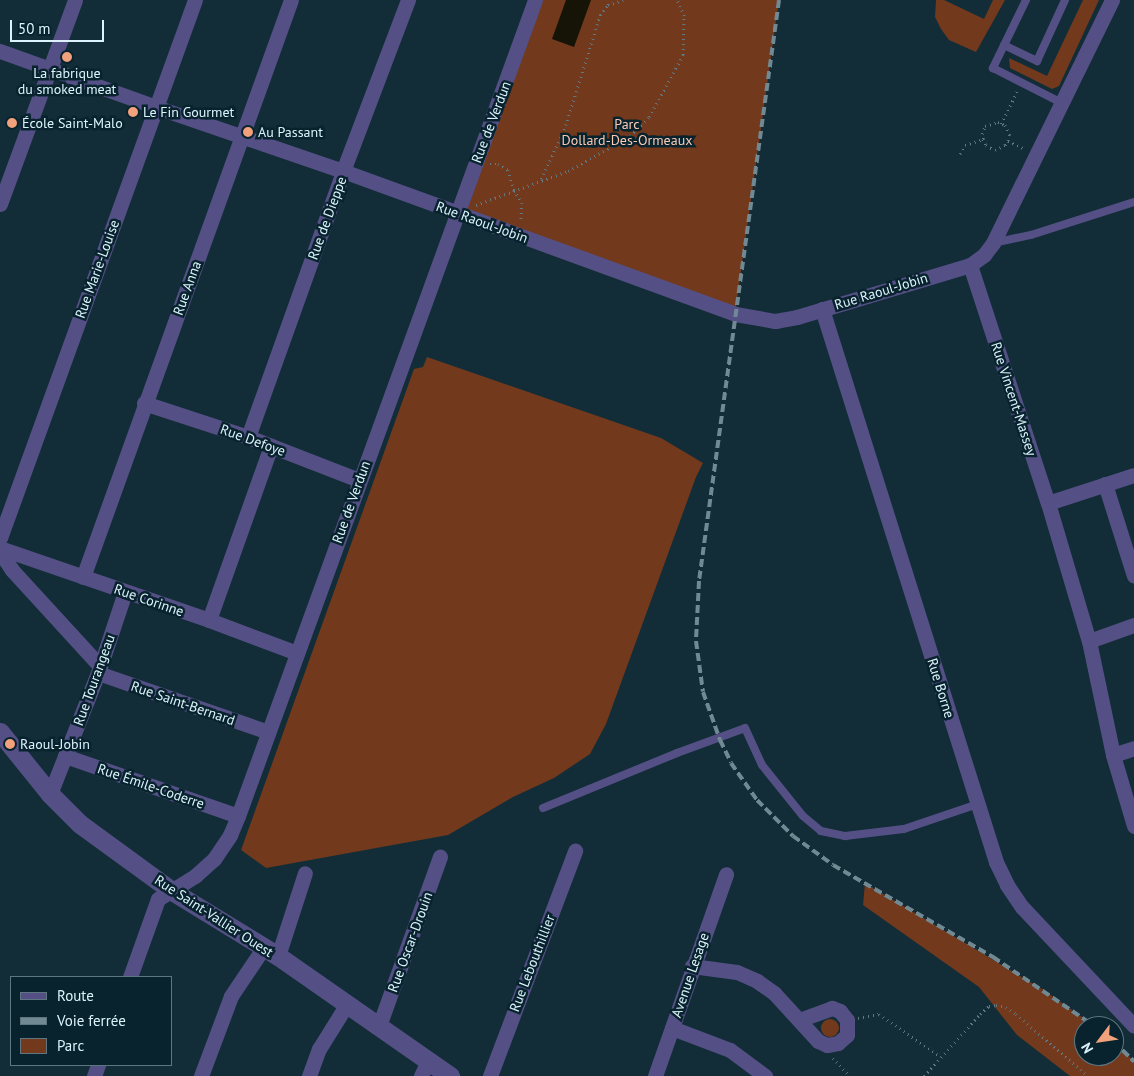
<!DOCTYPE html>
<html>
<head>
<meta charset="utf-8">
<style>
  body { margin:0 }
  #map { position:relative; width:1134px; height:1076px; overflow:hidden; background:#122d37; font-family:"PT Sans",sans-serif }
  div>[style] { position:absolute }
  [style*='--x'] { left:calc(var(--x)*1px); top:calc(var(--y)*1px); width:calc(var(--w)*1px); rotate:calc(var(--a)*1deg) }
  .green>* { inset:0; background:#72391c }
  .round { border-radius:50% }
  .water>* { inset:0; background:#151406 }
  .path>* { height:2.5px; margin-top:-1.25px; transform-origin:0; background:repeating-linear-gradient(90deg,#607983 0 1px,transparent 0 5px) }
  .service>* { height:8px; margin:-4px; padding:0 4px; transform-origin:4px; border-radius:4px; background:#545086 }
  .minor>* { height:15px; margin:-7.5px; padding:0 7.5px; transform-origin:7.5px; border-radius:7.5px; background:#545086 }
  .tertiary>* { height:19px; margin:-9.5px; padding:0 9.5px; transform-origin:9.5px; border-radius:9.5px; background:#545086 }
  .rail>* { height:4px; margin-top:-2px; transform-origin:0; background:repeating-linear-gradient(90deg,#708993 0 8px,transparent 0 12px) }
  .dots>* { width:14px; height:14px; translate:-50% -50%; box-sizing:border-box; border:2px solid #08232d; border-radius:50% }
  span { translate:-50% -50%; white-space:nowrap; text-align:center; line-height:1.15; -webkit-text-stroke:5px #08232d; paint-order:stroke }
  .poi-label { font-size:14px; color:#dcf3fd }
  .left { translate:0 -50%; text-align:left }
  .street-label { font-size:14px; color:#dcf3fd }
  .park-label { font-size:14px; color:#fccab3 }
  .legend { position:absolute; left:10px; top:976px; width:162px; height:90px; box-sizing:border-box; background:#08232d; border:1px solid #5d7680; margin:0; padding:6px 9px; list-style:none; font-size:15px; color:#dcf3fd }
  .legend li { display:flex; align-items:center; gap:10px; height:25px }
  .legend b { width:25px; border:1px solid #5d7680 }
  .north { position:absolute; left:1074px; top:1016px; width:50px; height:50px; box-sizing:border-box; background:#08232d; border:1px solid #5d7680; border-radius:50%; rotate:239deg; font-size:14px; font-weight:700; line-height:20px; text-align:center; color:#dcf3fd }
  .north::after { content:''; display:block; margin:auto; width:18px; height:22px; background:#f1a17c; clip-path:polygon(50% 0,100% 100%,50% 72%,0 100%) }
  .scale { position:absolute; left:10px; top:20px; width:94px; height:22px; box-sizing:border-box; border:2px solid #dcf3fd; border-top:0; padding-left:6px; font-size:15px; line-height:18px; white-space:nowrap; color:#dcf3fd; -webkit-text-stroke:4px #08232d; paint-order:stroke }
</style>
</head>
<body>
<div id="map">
  <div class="green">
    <div style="clip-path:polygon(535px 0,779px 0,735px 314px,457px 214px)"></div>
    <div style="clip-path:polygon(936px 0,944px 0,984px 19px,993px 0,1005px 0,976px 52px,949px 40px,941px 29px,935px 17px)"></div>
    <div style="clip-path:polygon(1083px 0,1099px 0,1059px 86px,1052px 89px,1010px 68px,1009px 58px,1047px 76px)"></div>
    <div style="clip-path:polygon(427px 357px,661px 438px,703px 463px,696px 477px,606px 724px,590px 754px,554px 778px,513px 797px,448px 835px,266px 868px,241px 850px,414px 369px,423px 367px)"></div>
    <div style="clip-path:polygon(865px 883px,1042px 989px,1078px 1014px,1094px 1026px,1084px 1026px,1084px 1056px,1114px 1056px,1114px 1042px,1134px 1061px,1134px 1076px,1070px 1076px,1017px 1035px,979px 987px,863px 905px)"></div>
    <div class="round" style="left:821px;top:1019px;width:18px;height:18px"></div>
  </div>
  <div class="water">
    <div style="clip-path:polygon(566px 0,591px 0,574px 47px,552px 39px)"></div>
  </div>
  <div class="path">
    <div style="--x:608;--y:5;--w:16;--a:-18"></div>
    <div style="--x:1001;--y:124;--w:37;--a:-64"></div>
    <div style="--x:983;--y:139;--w:5;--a:-101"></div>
    <div style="--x:982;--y:134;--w:9;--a:-69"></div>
    <div style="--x:985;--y:126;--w:14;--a:-17"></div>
    <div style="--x:998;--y:122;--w:8;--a:23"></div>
    <div style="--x:1005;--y:125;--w:11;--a:63"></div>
    <div style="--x:1010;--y:135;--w:6;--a:108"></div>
    <div style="--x:960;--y:154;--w:10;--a:-61"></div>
    <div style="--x:965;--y:145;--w:19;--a:-18"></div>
    <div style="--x:983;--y:139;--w:7;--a:63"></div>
    <div style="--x:986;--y:145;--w:10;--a:29"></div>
    <div style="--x:995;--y:150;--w:11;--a:-27"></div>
    <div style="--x:1005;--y:145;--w:5;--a:-53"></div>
    <div style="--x:1008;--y:141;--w:19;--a:25"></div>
    <div style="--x:490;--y:164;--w:8;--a:0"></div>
    <div style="--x:498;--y:164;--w:12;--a:31"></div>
    <div style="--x:508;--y:170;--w:21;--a:73"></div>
    <div style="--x:514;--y:190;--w:15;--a:58"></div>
    <div style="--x:522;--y:203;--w:19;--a:93"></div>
    <div style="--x:541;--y:179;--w:54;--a:-64.9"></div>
    <div style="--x:564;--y:130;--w:121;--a:-72.6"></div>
    <div style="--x:600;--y:15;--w:13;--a:-51"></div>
    <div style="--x:608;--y:5;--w:5;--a:-90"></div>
    <div style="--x:476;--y:205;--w:98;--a:-20.3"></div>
    <div style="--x:568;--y:171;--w:71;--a:-29.4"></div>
    <div style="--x:630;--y:136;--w:27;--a:-45"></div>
    <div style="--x:649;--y:117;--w:71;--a:-61.3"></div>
    <div style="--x:683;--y:55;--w:39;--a:-89"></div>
    <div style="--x:684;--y:16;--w:17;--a:-114"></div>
    <div style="--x:858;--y:1018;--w:21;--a:-11"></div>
    <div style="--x:879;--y:1014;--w:75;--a:34.7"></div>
    <div style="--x:833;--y:1058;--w:25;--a:47"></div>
    <div style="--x:924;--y:1076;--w:84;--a:-47.9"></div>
    <div style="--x:980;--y:1014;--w:12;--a:-42"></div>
    <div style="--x:989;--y:1006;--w:7;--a:-8"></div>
    <div style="--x:996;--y:1005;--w:10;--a:11"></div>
    <div style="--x:1006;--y:1007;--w:12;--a:35"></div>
    <div style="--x:1016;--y:1014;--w:95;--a:40.7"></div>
  </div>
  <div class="service">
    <div style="--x:1026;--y:0;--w:76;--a:115.9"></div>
    <div style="--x:993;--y:68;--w:77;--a:26.9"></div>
    <div style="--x:1004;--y:45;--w:37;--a:26"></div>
    <div style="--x:1037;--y:61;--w:67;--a:-65.3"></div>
    <div style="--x:993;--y:243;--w:39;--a:-12"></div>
    <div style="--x:1031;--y:235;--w:108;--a:-17.8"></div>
    <div style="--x:543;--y:808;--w:145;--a:-22.3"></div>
    <div style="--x:677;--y:753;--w:72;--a:-20.2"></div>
    <div style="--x:745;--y:728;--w:41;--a:65.3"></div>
    <div style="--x:762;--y:765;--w:65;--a:51.2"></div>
    <div style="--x:803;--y:816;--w:23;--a:40"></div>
    <div style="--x:821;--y:831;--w:25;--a:12"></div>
    <div style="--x:845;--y:836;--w:59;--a:-6.8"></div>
    <div style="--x:904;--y:829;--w:78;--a:-18.7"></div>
  </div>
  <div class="minor">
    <div style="--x:1112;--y:0;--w:271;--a:116.1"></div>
    <div style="--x:993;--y:243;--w:15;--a:127"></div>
    <div style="--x:984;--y:255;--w:17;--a:144"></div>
    <div style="--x:970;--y:265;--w:250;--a:71.9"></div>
    <div style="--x:1048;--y:503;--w:144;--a:73.5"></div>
    <div style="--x:1089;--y:641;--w:116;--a:78.1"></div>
    <div style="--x:1113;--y:755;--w:74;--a:73.5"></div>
    <div style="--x:0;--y:51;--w:166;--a:19.7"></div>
    <div style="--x:156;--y:107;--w:198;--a:18.9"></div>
    <div style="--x:343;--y:171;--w:417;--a:20"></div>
    <div style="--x:735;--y:314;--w:41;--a:9.9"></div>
    <div style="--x:775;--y:321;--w:22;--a:-10"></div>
    <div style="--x:797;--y:317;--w:181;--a:-16.7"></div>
    <div style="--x:0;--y:204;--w:217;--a:-69.8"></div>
    <div style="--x:822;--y:309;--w:580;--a:72.53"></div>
    <div style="--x:996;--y:862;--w:25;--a:64"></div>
    <div style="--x:1007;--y:885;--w:27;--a:56"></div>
    <div style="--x:1022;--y:907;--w:163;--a:46.7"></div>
    <div style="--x:144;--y:403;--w:109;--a:18.1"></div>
    <div style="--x:248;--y:437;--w:119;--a:21.2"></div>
    <div style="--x:248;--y:437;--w:282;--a:-70.3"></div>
    <div style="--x:343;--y:171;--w:183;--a:-69.2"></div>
    <div style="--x:1105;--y:484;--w:96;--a:72.5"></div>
    <div style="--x:1048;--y:503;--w:90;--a:-18"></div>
    <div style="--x:0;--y:538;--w:572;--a:-70.08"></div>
    <div style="--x:0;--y:548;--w:221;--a:19"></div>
    <div style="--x:209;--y:620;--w:94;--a:20.6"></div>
    <div style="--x:0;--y:552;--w:22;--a:56"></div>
    <div style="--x:12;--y:570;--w:130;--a:47.5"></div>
    <div style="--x:83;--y:577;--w:613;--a:-70.18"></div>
    <div style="--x:209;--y:620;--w:185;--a:-70.4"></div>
    <div style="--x:1089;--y:641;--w:48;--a:-19.6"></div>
    <div style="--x:98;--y:673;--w:180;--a:19.1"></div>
    <div style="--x:1113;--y:755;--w:22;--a:-18"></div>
    <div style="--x:65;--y:756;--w:183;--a:19.1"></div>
    <div style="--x:50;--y:794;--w:130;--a:-68.4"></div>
    <div style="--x:98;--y:673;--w:85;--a:-71.6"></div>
    <div style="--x:278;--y:956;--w:87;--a:-72"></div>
    <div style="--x:692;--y:966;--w:45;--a:7.6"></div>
    <div style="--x:737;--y:972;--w:22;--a:24"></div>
    <div style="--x:757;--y:981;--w:21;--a:35"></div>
    <div style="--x:774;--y:993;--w:65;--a:47.5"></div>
    <div style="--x:818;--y:1041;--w:10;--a:24"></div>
    <div style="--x:827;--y:1045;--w:11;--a:-10"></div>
    <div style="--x:838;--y:1043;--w:12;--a:-42"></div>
    <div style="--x:847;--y:1035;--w:15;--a:-90"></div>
    <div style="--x:847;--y:1020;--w:11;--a:-128"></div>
    <div style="--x:840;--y:1011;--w:9;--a:-159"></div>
    <div style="--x:832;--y:1008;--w:35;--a:160"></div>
    <div style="--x:130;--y:977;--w:83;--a:-70.3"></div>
    <div style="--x:158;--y:899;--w:44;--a:-31.9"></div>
    <div style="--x:195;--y:876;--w:25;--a:-42"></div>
    <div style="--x:214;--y:859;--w:29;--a:-56"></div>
    <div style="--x:230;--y:835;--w:21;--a:-67"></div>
    <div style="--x:238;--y:816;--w:868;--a:-70"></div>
    <div style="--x:379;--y:1026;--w:180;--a:-70.2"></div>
    <div style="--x:672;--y:1028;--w:62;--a:20.8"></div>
    <div style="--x:730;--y:1050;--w:44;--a:36.6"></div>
    <div style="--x:94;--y:1076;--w:12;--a:-70"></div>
    <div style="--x:201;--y:1076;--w:85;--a:-69.4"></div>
    <div style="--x:231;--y:996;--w:59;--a:-56"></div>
    <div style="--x:309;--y:1076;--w:29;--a:-70"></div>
    <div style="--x:319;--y:1049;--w:53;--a:-58.1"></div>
    <div style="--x:421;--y:1076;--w:17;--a:-65"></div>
    <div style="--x:490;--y:1076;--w:241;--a:-69.3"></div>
    <div style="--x:655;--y:1076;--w:214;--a:-70.6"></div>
  </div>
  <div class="tertiary">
    <div style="--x:0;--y:732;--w:80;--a:51.1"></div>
    <div style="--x:50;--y:794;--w:42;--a:45"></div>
    <div style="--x:80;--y:824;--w:114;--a:36.1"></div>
    <div style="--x:172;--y:891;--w:124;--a:31.5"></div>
    <div style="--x:278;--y:956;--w:210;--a:34.9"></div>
  </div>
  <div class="rail">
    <div style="--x:779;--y:0;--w:586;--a:97.84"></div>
    <div style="--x:699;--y:581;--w:60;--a:92.9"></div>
    <div style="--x:696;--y:641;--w:51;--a:82.2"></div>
    <div style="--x:703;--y:692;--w:51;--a:70.5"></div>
    <div style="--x:720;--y:740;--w:25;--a:64"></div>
    <div style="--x:731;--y:763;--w:45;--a:54.9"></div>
    <div style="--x:757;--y:800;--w:51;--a:45"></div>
    <div style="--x:793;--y:836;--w:49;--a:35.9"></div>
    <div style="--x:833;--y:865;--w:185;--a:29.9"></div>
    <div style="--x:993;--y:957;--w:122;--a:34.3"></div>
    <div style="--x:1114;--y:1042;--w:28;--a:44"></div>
  </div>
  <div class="dots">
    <div style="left:67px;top:57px;background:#f1a17c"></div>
    <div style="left:133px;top:112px;background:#f1a17c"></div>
    <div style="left:12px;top:123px;background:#f1a17c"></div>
    <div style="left:248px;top:132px;background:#f1a17c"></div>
    <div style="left:10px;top:744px;background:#f1a17c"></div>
  </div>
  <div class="poi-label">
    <span style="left:67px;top:81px">La fabrique<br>du smoked meat</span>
    <span class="left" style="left:143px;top:112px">Le Fin Gourmet</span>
    <span class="left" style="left:22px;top:123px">École Saint-Malo</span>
    <span class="left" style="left:258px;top:132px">Au Passant</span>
    <span class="left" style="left:20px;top:744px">Raoul-Jobin</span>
  </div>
  <div class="street-label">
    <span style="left:491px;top:122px;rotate:-69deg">Rue de Verdun</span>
    <span style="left:327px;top:218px;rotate:-70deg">Rue de Dieppe</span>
    <span style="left:482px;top:222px;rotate:20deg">Rue Raoul-Jobin</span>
    <span style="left:97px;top:269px;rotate:-70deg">Rue Marie-Louise</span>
    <span style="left:187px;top:288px;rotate:-70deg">Rue Anna</span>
    <span style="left:881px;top:291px;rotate:-17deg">Rue Raoul-Jobin</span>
    <span style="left:1014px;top:399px;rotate:72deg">Rue Vincent-Massey</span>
    <span style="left:253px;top:440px;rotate:20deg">Rue Defoye</span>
    <span style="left:351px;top:502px;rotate:-70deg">Rue de Verdun</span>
    <span style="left:149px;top:600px;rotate:19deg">Rue Corinne</span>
    <span style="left:94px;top:680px;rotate:-70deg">Rue Tourangeau</span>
    <span style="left:941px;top:688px;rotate:73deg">Rue Borne</span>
    <span style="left:183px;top:703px;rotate:19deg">Rue Saint-Bernard</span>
    <span style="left:151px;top:786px;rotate:19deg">Rue Émile-Coderre</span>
    <span style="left:214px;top:916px;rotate:33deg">Rue Saint-Vallier Ouest</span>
    <span style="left:410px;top:942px;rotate:-70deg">Rue Oscar-Drouin</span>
    <span style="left:532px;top:963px;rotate:-69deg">Rue Lebouthillier</span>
    <span style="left:690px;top:975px;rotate:-71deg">Avenue Lesage</span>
  </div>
  <div class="park-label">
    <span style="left:627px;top:132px">Parc<br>Dollard-Des-Ormeaux</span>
  </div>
  <ul class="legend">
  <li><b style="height:6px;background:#545086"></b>Route</li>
  <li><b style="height:6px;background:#708993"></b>Voie ferrée</li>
  <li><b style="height:14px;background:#72391c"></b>Parc</li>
  </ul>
  <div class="north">N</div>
  <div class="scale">50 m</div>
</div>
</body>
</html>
